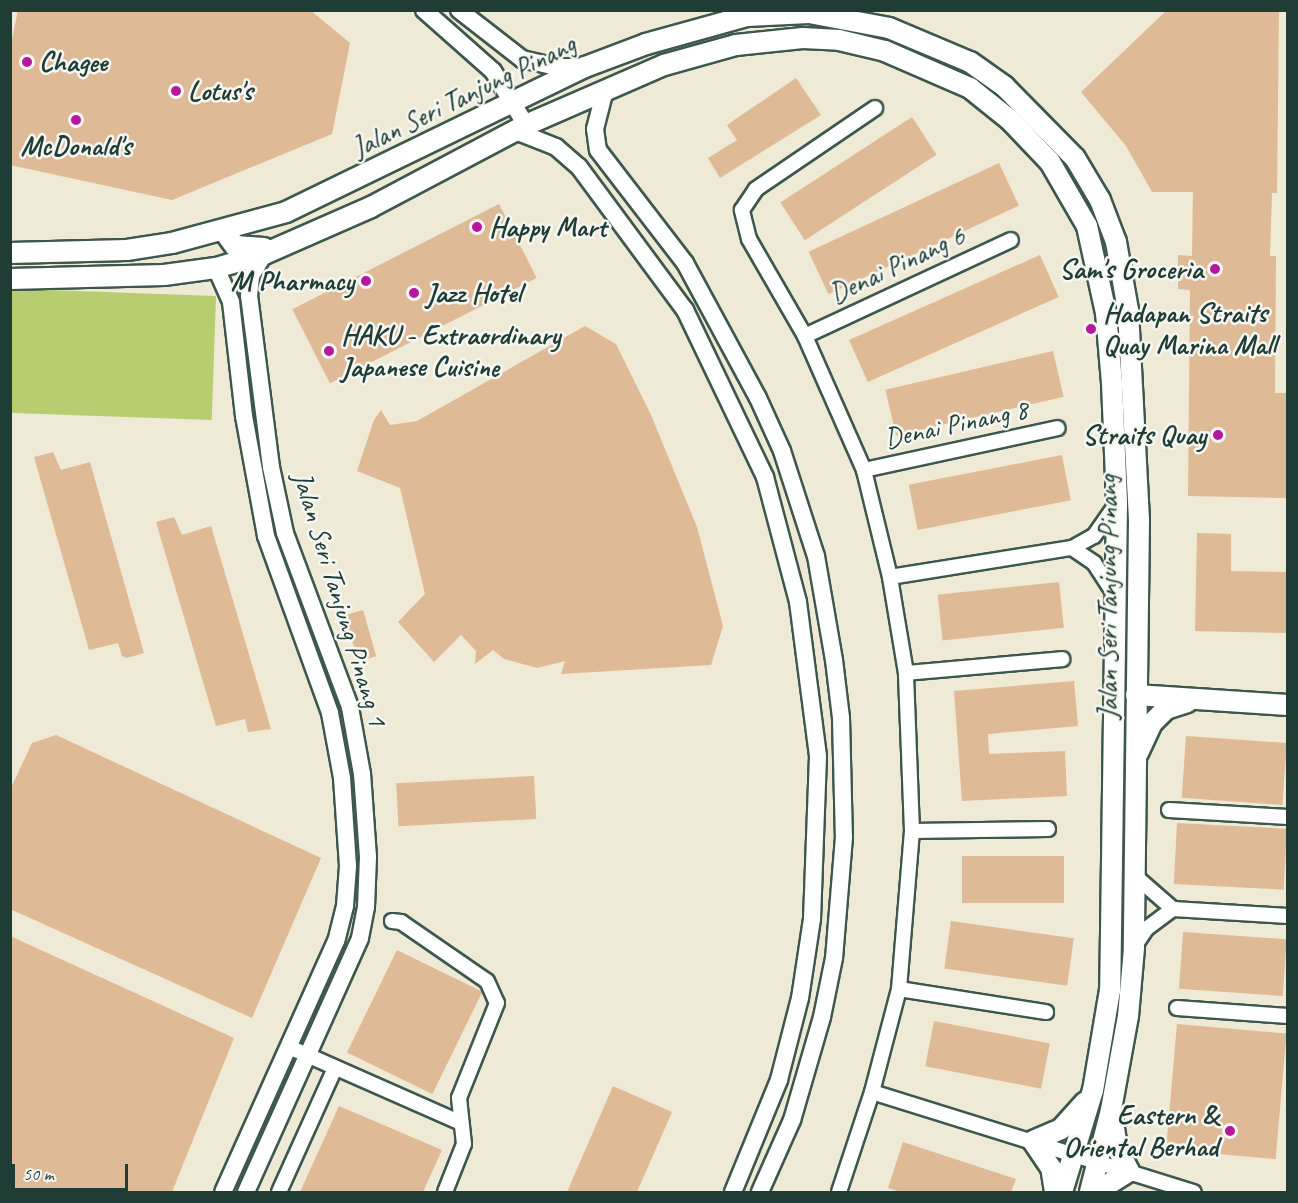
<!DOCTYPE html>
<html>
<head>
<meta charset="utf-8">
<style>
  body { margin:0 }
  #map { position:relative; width:1298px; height:1203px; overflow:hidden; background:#eeead5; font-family:Caveat,sans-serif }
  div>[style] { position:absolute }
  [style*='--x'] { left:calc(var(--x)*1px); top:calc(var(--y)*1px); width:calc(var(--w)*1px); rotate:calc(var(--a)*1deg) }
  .green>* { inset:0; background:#b8cc70; transform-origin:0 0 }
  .building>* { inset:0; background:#deba96; transform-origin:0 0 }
  .roads { filter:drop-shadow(2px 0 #3e574c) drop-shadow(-2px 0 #3e574c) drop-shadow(0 2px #3e574c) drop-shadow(0 -2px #3e574c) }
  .minor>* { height:14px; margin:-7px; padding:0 7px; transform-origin:7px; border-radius:7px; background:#fff }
  .tertiary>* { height:16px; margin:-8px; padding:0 8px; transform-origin:8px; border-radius:8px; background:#fff }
  .secondary>* { height:20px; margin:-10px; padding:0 10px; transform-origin:10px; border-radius:10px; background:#fff }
  .dots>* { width:16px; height:16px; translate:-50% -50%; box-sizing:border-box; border:3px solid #f6f6f2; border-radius:50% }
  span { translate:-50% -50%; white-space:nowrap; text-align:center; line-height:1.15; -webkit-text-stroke:5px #f6f6f2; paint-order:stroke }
  .poi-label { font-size:28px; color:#1f3d34; font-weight:700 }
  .left { translate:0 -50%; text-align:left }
  .right { translate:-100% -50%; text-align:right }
  .street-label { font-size:28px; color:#1f3d34 }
  .frame { position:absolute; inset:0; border:12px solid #1f3d34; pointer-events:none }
  .scale { position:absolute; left:12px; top:1164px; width:116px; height:27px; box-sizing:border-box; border:3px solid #1f3d34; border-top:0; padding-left:8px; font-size:18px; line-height:21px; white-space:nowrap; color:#1f3d34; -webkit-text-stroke:4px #f6f6f2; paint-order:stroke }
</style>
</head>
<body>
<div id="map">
  <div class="green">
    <div style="left:216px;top:296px;width:124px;height:205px;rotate:92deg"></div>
  </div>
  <div class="building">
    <div style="clip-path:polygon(18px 10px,310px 10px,350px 43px,332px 134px,172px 200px,10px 165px,10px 49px)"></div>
    <div style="clip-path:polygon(1167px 10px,1279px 10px,1277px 193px,1272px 193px,1270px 256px,1276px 256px,1275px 393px,1287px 393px,1287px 498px,1188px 496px,1190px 290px,1178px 289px,1178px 255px,1192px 256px,1193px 192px,1152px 192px,1126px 146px,1081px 92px)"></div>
    <div style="clip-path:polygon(796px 78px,821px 115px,720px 178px,708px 158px,737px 140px,727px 125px)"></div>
    <div style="left:912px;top:117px;width:45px;height:157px;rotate:57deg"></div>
    <div style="left:999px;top:163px;width:47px;height:210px;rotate:65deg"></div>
    <div style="left:499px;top:204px;width:83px;height:232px;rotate:63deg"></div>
    <div style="left:1040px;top:255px;width:46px;height:209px;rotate:66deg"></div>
    <div style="clip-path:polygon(585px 326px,616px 344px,651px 415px,697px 527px,723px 626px,711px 665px,561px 674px,565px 661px,537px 668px,504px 659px,493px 650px,475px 664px,476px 651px,461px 635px,434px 662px,398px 622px,425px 594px,400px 488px,357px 471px,374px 420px,381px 410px,390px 425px,417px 421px)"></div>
    <div style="left:1053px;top:351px;width:47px;height:172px;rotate:77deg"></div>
    <div style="clip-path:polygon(53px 452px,61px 470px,90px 462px,144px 653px,127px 658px,122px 656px,118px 643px,89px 650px,34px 457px)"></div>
    <div style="left:1062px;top:455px;width:46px;height:156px;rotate:79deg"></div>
    <div style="clip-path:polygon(174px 517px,182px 535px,211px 526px,271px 729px,248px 732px,245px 719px,216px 726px,156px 522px)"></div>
    <div style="clip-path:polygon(1197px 533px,1231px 534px,1231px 571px,1287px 572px,1287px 633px,1195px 631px)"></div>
    <div style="left:1059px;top:582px;width:46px;height:122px;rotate:84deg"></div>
    <div style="left:363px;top:610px;width:48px;height:19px;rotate:74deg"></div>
    <div style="clip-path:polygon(1074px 681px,1078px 726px,988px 734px,989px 754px,1065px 751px,1067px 796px,962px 801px,954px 691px)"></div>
    <div style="clip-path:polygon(56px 735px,321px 858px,252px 1018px,10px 909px,10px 790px,32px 743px)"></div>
    <div style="left:1186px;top:736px;width:101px;height:62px;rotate:4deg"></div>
    <div style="left:534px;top:776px;width:43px;height:138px;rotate:87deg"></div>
    <div style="left:1177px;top:823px;width:110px;height:61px;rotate:3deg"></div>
    <div style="left:962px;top:856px;width:102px;height:47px"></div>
    <div style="left:951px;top:921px;width:124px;height:48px;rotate:8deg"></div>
    <div style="left:1183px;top:932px;width:104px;height:57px;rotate:4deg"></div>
    <div style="clip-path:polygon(10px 936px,234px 1038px,172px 1192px,10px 1192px)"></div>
    <div style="left:397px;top:950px;width:95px;height:114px;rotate:26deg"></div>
    <div style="left:934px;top:1021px;width:118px;height:46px;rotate:11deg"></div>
    <div style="left:1177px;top:1024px;width:110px;height:126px;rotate:5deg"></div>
    <div style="clip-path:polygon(613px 1086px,672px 1112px,637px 1192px,567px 1192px)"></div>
    <div style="clip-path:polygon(339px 1106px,442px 1150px,423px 1192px,300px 1192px)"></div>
    <div style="clip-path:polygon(903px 1142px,1016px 1179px,1011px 1192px,901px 1192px,888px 1188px)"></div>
  </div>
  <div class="roads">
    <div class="minor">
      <div style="--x:805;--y:336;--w:227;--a:-25"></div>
      <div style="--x:864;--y:470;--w:198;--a:-12.2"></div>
      <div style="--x:1072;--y:548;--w:27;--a:34"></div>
      <div style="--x:1094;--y:563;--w:37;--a:57"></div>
      <div style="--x:890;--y:577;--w:184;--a:-9.1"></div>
      <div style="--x:1072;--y:548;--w:25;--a:-29"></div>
      <div style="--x:1094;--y:536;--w:39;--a:-55"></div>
      <div style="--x:906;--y:673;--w:157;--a:-5.1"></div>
      <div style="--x:1169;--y:810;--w:119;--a:3.4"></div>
      <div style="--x:912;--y:831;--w:136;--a:-0.8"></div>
      <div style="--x:1134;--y:875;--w:52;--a:41.1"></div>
      <div style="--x:1173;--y:909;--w:115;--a:3.5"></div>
      <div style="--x:392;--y:921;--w:9;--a:6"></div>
      <div style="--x:401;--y:922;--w:104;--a:34.5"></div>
      <div style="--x:487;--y:981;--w:24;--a:66"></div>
      <div style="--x:497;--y:1003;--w:102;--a:111.8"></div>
      <div style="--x:459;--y:1098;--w:46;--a:83.8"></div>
      <div style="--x:464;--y:1144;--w:52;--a:111.6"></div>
      <div style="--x:1134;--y:947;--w:22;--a:-56"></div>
      <div style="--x:1146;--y:929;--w:34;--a:-37"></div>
      <div style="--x:899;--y:989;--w:149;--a:8.9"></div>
      <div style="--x:1177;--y:1008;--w:111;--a:4.1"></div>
      <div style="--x:289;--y:1047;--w:186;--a:23.8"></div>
      <div style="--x:872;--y:1092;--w:337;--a:17.3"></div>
      <div style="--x:279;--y:1192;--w:136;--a:-65.7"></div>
      <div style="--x:839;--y:1192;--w:105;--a:-71.7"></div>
      <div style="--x:872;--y:1092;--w:106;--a:-75.3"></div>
      <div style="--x:899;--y:989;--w:159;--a:-85.3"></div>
      <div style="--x:912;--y:831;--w:158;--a:-92.2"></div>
      <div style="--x:906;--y:673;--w:97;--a:-99.5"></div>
      <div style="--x:890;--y:577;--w:110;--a:-103.7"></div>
      <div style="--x:864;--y:470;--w:146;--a:-113.8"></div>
      <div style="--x:805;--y:336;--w:112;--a:-120"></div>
      <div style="--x:749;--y:239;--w:30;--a:-104"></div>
      <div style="--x:742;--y:210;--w:25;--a:-56"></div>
      <div style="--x:756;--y:189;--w:144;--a:-34.2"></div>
    </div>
    <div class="tertiary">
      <div style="--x:424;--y:10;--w:92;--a:41.5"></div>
      <div style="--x:493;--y:71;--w:63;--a:58.6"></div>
      <div style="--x:459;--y:10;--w:80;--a:37.9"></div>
      <div style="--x:522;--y:59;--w:36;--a:13"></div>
      <div style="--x:557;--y:67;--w:27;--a:0"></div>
      <div style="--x:605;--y:90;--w:40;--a:104.4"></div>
      <div style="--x:595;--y:129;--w:21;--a:82"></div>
      <div style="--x:598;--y:150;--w:143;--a:52.4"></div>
      <div style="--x:685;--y:263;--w:153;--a:61.6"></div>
      <div style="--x:758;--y:398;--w:58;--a:65.6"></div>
      <div style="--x:782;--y:451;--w:110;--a:72.1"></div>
      <div style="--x:816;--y:556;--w:106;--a:80.2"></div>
      <div style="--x:834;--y:660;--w:58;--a:83.1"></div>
      <div style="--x:841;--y:718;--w:119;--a:88.6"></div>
      <div style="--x:844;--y:837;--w:121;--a:94.7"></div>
      <div style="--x:834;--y:958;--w:60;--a:101.5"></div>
      <div style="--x:822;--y:1017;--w:107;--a:106.2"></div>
      <div style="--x:792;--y:1120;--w:79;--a:114"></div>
      <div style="--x:513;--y:130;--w:46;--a:21.6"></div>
      <div style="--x:556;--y:147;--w:30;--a:41"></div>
      <div style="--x:579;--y:167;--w:178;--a:53.5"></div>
      <div style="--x:685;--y:310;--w:185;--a:64.4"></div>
      <div style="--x:765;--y:477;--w:129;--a:75.2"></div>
      <div style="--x:798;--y:602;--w:155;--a:82.6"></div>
      <div style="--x:818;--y:756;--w:163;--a:92.1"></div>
      <div style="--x:812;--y:919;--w:80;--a:98.6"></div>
      <div style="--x:800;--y:998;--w:85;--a:104.4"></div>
      <div style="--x:779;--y:1080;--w:121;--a:112.3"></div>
      <div style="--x:216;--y:268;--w:37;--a:66"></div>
      <div style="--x:231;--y:302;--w:115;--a:83.5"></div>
      <div style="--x:244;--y:416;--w:122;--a:79.6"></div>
      <div style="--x:266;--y:536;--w:188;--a:70.1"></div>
      <div style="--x:330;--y:713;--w:66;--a:79.5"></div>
      <div style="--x:342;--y:778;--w:88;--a:86.1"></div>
      <div style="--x:348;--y:866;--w:40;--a:94.3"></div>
      <div style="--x:345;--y:906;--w:36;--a:104"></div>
      <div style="--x:336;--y:941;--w:275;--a:114.2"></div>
      <div style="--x:246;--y:1192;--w:278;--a:-65.8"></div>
      <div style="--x:360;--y:938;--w:32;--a:-79"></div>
      <div style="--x:366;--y:907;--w:50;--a:-87.7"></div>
      <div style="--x:368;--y:857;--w:83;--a:-94.1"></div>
      <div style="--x:362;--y:774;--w:68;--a:-100.2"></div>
      <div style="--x:350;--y:707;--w:186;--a:-110.5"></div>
      <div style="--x:285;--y:533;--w:67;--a:-102"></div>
      <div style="--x:271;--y:467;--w:172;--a:-97.3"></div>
      <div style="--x:249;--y:296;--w:20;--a:-84"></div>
      <div style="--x:251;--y:276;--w:26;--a:-59"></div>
    </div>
    <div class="secondary">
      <div style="--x:224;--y:231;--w:19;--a:54"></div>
      <div style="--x:235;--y:246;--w:29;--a:4"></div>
      <div style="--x:10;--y:253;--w:117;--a:-1.5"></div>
      <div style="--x:127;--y:250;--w:46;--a:-8.8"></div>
      <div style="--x:172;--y:243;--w:118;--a:-15.2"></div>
      <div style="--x:286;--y:212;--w:332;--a:-25.9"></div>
      <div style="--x:585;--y:67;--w:65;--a:-20.7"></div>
      <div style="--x:646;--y:44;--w:105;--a:-15.5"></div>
      <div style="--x:747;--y:16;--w:62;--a:-2.8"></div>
      <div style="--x:809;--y:13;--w:81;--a:10.6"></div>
      <div style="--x:889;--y:28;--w:88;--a:22.8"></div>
      <div style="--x:970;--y:62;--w:42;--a:35.2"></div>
      <div style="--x:1004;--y:86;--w:101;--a:45.4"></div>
      <div style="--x:1075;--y:158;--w:49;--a:59.2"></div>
      <div style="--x:1100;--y:200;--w:45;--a:69.1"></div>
      <div style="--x:1116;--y:242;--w:69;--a:80"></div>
      <div style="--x:1128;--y:310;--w:210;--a:87"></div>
      <div style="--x:1139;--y:520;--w:428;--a:90.7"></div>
      <div style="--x:1134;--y:948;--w:68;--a:95"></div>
      <div style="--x:1128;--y:1016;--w:96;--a:100.3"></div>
      <div style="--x:1111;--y:1110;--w:85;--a:104.4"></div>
      <div style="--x:10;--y:279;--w:154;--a:-1.5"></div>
      <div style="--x:164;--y:275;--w:52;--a:-7.7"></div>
      <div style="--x:216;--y:268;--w:50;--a:-16.3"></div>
      <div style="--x:264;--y:254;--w:117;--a:-23.7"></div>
      <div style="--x:371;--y:207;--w:175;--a:-27.9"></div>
      <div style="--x:526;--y:125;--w:150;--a:-23.5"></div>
      <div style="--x:664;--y:65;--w:75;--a:-15.5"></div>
      <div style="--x:736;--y:45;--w:67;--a:-6"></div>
      <div style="--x:803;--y:38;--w:36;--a:3"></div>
      <div style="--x:839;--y:40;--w:47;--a:13.4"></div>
      <div style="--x:885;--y:51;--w:93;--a:23.5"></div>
      <div style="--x:970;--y:88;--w:51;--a:38.7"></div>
      <div style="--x:1010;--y:120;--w:58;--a:46.4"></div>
      <div style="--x:1050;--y:162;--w:74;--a:60"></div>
      <div style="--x:1087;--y:226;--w:89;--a:77.7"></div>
      <div style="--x:1106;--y:313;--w:70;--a:85.1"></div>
      <div style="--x:1112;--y:383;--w:119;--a:87.6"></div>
      <div style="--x:1117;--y:502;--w:488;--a:90.8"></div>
      <div style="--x:1110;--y:990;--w:101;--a:99.6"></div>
      <div style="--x:1093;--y:1090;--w:107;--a:106.9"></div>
      <div style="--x:1136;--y:695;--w:152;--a:3.8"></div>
      <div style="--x:1138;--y:753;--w:33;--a:-65"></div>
      <div style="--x:1152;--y:723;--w:20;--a:-45"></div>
      <div style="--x:1166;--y:709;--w:22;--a:-18"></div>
      <div style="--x:1055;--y:1192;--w:24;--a:-99"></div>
      <div style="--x:1051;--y:1168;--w:32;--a:-124"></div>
      <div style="--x:1033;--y:1141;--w:30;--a:-23"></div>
      <div style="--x:1061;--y:1129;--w:36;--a:-48"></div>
      <div style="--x:1096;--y:1192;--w:39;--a:-32"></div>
      <div style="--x:1129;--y:1171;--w:27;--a:-117"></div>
      <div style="--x:1117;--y:1147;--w:25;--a:-99"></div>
    </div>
  </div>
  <div class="dots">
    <div style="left:27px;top:62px;background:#b5179e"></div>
    <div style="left:176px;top:91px;background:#b5179e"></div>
    <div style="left:76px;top:120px;background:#b5179e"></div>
    <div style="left:477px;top:227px;background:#b5179e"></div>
    <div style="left:1215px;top:269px;background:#b5179e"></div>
    <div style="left:366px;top:281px;background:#b5179e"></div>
    <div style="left:414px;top:293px;background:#b5179e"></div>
    <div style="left:1091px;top:329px;background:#b5179e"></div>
    <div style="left:329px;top:351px;background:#b5179e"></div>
    <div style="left:1218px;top:435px;background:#b5179e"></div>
    <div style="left:1230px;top:1131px;background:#b5179e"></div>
  </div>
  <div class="poi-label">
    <span class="left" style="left:39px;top:62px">Chagee</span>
    <span class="left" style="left:188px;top:91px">Lotus's</span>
    <span style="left:76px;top:146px">McDonald's</span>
    <span class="left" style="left:489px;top:227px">Happy Mart</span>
    <span class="right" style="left:1203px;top:269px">Sam's Groceria</span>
    <span class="right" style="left:354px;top:281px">M Pharmacy</span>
    <span class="left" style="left:426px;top:293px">Jazz Hotel</span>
    <span class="left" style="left:1103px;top:329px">Hadapan Straits<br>Quay Marina Mall</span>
    <span class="left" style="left:341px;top:351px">HAKU - Extraordinary<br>Japanese Cuisine</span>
    <span class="right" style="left:1206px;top:435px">Straits Quay</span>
    <span class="right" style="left:1218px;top:1131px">Eastern &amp;<br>Oriental Berhad</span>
  </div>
  <div class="street-label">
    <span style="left:464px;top:96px;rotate:-26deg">Jalan Seri Tanjung Pinang</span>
    <span style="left:897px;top:265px;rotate:-25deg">Denai Pinang 6</span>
    <span style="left:956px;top:424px;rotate:-12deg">Denai Pinang 8</span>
    <span style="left:1108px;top:597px;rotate:-90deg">Jalan Seri Tanjung Pinang</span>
    <span style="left:340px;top:599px;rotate:73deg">Jalan Seri Tanjung Pinang 1</span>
  </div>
  <div class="frame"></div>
  <div class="scale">50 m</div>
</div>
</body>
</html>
